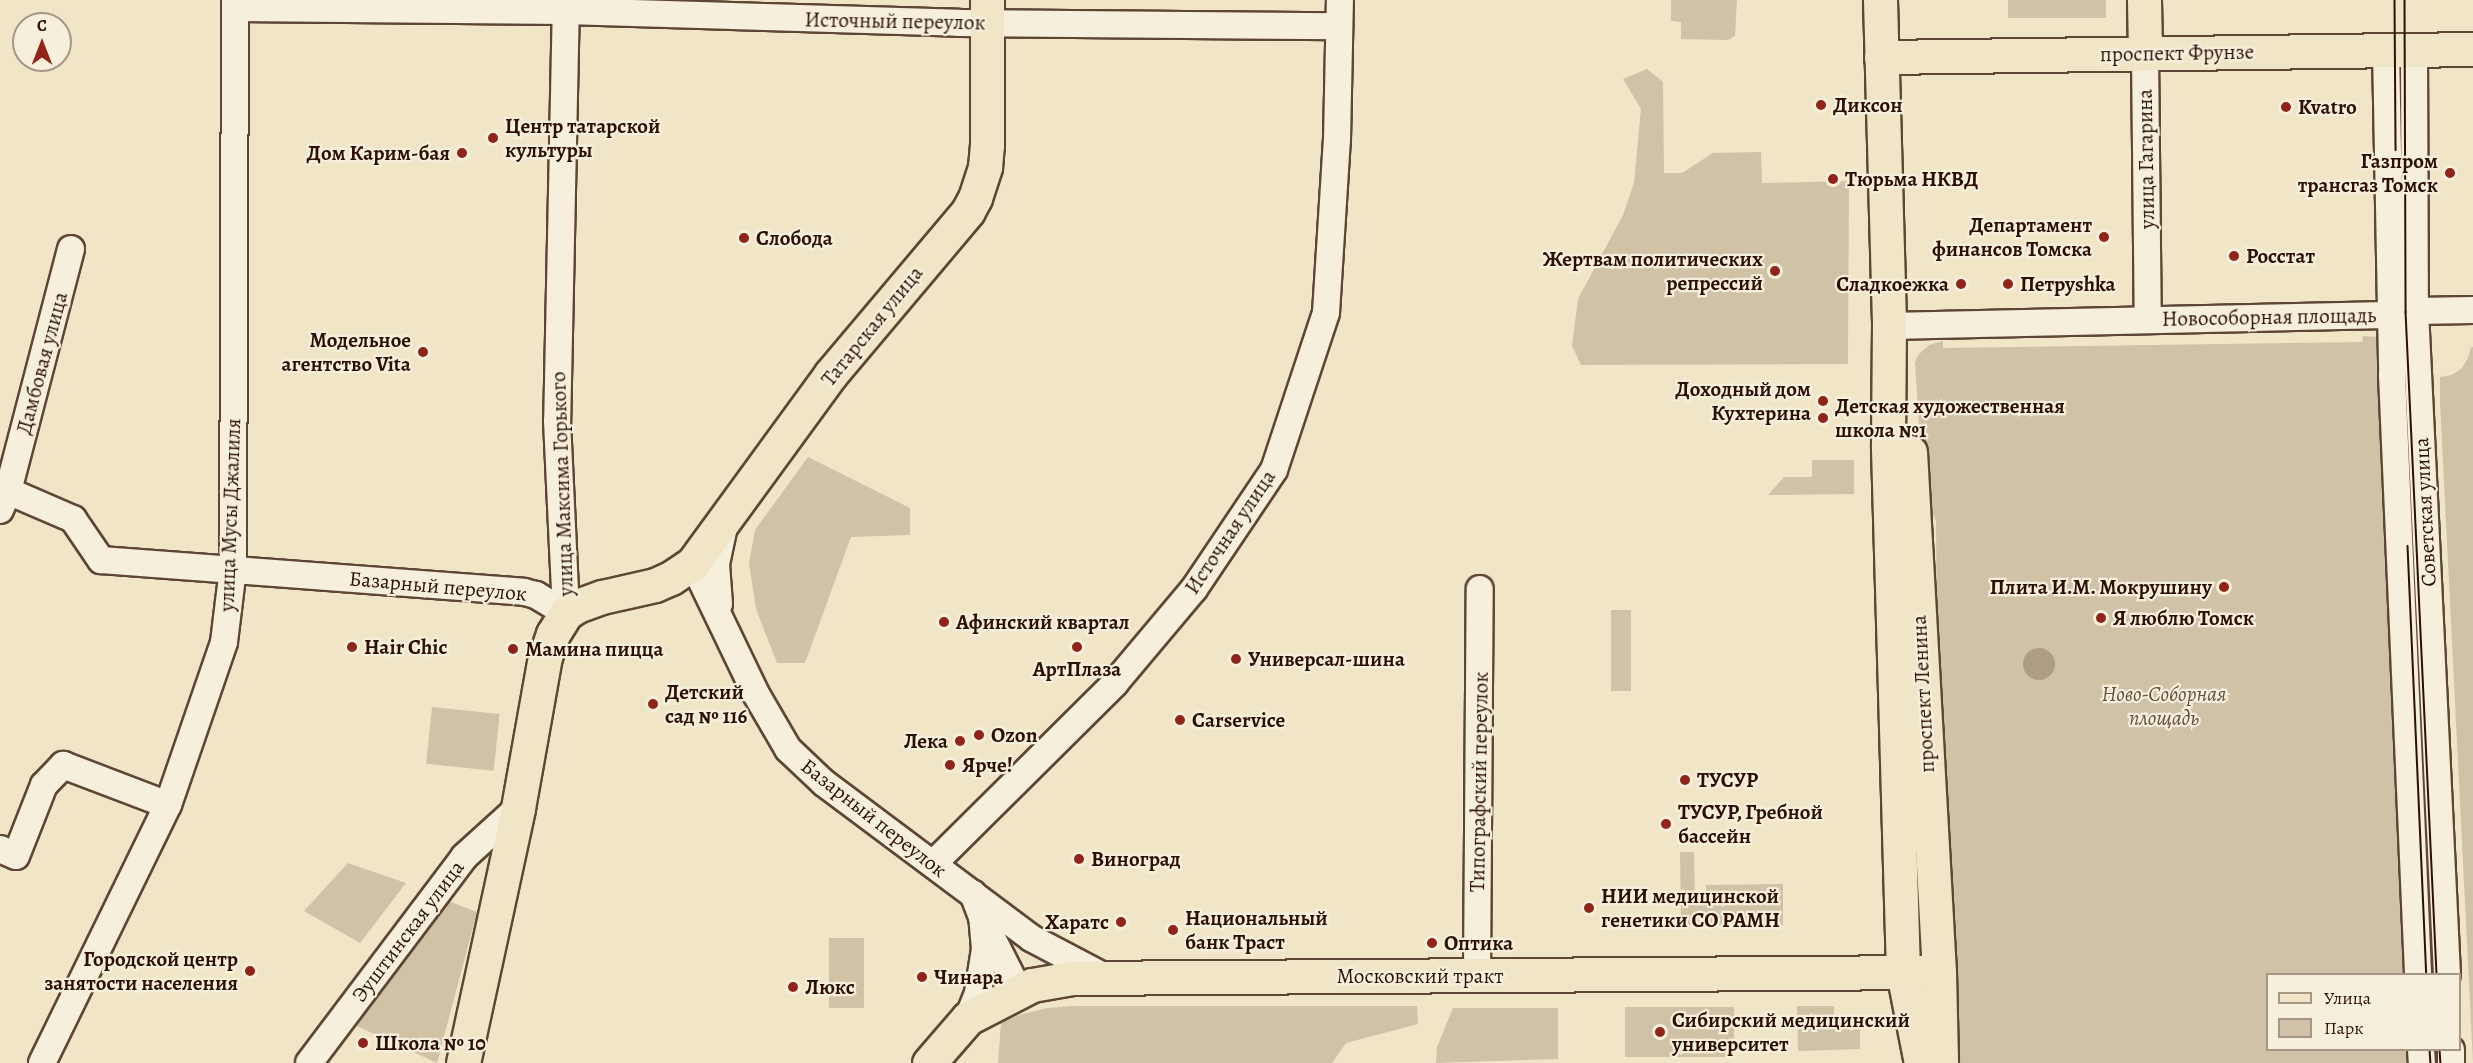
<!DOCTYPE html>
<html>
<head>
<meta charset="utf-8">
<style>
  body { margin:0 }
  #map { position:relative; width:2473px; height:1063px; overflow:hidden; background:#f0e6c7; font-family:Alegreya,serif }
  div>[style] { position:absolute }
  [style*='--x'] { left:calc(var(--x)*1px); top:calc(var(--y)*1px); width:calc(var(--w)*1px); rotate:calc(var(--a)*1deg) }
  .green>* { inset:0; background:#cfc2a6; transform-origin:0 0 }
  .water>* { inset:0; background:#ae9d84 }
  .round { border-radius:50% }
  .roads { filter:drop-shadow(2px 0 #5e4634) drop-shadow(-2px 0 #5e4634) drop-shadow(0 2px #5e4634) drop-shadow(0 -2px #5e4634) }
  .minor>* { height:26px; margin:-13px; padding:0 13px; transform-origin:13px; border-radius:13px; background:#f5efdb }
  .major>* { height:33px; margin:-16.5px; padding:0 16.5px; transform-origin:16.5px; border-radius:16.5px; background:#f0e6c7 }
  .tram>* { height:1.5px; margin:-0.75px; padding:0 0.75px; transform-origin:0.75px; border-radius:0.75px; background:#2d1003 }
  .dots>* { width:16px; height:16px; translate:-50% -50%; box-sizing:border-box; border:3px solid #f5efdb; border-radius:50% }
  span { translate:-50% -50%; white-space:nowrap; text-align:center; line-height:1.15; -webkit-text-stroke:4.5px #f5efdb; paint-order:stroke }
  .street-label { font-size:21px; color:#2d1003 }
  .poi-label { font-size:21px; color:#2d1003; font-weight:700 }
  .left { translate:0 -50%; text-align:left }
  .right { translate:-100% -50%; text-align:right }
  .park-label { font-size:21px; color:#664e3c; font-style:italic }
  .legend { position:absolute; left:2266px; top:973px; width:195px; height:78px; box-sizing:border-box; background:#f5efdb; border:2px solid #a59685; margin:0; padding:8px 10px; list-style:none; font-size:18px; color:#2d1003 }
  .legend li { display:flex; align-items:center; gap:12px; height:30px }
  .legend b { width:30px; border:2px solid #a59685 }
  .north { position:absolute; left:12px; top:12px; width:60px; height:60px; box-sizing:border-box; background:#f5efdb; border:2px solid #a59685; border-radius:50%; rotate:0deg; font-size:16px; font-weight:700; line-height:24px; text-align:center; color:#2d1003 }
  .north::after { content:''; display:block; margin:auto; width:21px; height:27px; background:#8f2418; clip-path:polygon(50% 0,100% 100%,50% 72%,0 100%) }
</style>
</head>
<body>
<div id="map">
  <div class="green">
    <div style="clip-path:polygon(1671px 0,1737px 0,1735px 36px,1728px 40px,1681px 39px,1681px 22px,1671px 21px)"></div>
    <div style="left:2008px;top:0;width:98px;height:18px"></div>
    <div style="clip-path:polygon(1647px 69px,1663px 82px,1664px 173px,1682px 173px,1713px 153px,1761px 152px,1762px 183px,1849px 181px,1848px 364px,1581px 365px,1572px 346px,1578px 299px,1623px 215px,1634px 183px,1641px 109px,1623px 79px)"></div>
    <div style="clip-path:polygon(2363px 336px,2380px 337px,2406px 974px,2268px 974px,2268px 1050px,2410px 1050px,2410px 1063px,1954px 1063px,1937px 670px,1936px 521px,1923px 487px,1915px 363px,1918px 355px,1929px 345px,1943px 341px,1943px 348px,2362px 342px)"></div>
    <div style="clip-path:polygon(2471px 347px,2473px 347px,2473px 1063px,2440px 403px,2440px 377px,2452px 375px,2462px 368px,2468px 358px)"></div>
    <div style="clip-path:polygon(808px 457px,910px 508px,910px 535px,851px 537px,805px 663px,777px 663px,756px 609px,749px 563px,755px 530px)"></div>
    <div style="clip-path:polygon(1812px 460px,1854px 460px,1854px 494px,1768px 495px,1784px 477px,1812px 477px)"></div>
    <div style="left:1611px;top:610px;width:20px;height:81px"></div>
    <div style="left:432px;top:707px;width:68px;height:57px;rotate:6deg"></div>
    <div style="clip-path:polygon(1680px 852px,1694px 852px,1695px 902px,1706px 902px,1706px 885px,1783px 884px,1783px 925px,1681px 925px)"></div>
    <div style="clip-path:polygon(348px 863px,406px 883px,360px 943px,304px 911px)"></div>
    <div style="clip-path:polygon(443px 899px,477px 912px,437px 1063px,348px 1022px)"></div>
    <div style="left:864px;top:938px;width:70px;height:35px;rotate:90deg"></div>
    <div style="clip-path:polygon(1074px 1006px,1417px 1006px,1418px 1024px,1346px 1043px,1332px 1063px,998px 1063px,1001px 1023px,1019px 1015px,1047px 1008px)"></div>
    <div style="clip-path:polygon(1797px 1006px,1834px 1006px,1834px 1028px,1860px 1028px,1860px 1049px,1798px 1051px)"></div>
    <div style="left:1625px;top:1007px;width:109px;height:50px"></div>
    <div style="clip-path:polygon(1453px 1008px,1558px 1008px,1558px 1059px,1436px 1063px,1437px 1047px)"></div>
  </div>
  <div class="water">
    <div class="round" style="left:2023px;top:648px;width:32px;height:32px"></div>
  </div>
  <div class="roads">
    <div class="minor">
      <div style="--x:566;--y:0;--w:421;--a:91.2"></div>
      <div style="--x:557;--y:421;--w:192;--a:87.3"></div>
      <div style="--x:235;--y:8;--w:331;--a:0.5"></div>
      <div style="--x:566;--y:11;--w:393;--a:1.7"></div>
      <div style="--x:959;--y:23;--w:380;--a:0.5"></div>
      <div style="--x:2386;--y:49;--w:326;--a:88.9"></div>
      <div style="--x:2392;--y:375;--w:600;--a:87.51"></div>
      <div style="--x:2414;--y:49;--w:262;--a:89.8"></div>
      <div style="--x:2415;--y:311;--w:664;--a:87.24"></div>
      <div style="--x:2145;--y:54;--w:265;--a:89.4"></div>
      <div style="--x:1889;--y:326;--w:501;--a:-1.26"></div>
      <div style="--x:2390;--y:315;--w:25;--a:-9"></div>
      <div style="--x:2415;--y:311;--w:58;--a:-1"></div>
      <div style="--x:8;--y:491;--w:71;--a:23.3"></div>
      <div style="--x:73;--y:519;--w:50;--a:55.7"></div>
      <div style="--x:101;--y:560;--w:424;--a:4.3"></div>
      <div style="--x:524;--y:592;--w:12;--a:14"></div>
      <div style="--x:536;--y:595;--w:35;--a:31"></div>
      <div style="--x:0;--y:510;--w:21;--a:-67"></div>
      <div style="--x:8;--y:491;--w:250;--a:-75.4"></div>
      <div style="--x:693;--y:563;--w:145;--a:64.3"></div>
      <div style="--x:756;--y:694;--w:64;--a:59.8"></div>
      <div style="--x:788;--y:749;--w:50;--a:43.4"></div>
      <div style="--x:824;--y:783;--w:259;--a:36.8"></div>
      <div style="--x:1031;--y:938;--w:81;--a:27.8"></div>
      <div style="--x:719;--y:604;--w:40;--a:-94.3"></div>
      <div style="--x:716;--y:564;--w:40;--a:-78"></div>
      <div style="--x:0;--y:849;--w:17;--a:24"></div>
      <div style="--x:16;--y:856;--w:76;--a:-68.5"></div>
      <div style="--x:44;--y:785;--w:28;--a:-46"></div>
      <div style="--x:63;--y:765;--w:112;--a:20.9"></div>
      <div style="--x:933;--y:864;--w:257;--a:-44.8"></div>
      <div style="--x:1115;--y:683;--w:123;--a:-50"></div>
      <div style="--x:1194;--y:589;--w:143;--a:-56.1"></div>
      <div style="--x:1274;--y:470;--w:165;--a:-71.7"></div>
      <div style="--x:1326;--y:313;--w:173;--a:-86.4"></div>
      <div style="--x:1337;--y:140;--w:140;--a:-88.8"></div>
      <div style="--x:987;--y:928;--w:71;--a:63.1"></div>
      <div style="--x:1477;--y:975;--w:386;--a:-89.6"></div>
      <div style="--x:968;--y:1018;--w:27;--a:-68"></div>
      <div style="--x:978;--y:993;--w:45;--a:-81"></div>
      <div style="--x:985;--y:949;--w:32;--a:-95"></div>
      <div style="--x:982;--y:917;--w:25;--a:-111"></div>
      <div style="--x:2421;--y:1050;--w:13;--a:86"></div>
      <div style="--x:2451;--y:1050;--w:13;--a:90"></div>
      <div style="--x:42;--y:1063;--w:287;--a:-64"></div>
      <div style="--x:168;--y:805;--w:172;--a:-71"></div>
      <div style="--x:224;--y:642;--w:74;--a:-83"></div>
      <div style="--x:233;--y:569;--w:569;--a:-89.8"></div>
      <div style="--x:309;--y:1063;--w:258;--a:-53"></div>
      <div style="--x:464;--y:857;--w:73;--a:-42.2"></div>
    </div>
    <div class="major">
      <div style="--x:1880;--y:0;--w:326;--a:88.4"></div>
      <div style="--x:1889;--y:326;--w:122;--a:90.5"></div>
      <div style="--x:1888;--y:448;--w:524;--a:88.36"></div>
      <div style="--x:1903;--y:972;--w:93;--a:78.8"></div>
      <div style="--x:2144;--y:0;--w:54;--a:88.9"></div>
      <div style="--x:1881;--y:57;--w:592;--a:-0.77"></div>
      <div style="--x:1910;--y:452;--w:521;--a:86.81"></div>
      <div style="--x:1939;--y:972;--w:91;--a:88.7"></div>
      <div style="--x:463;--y:1063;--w:261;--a:-77.8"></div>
      <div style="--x:518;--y:808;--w:153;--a:-79.9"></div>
      <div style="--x:545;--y:657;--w:24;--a:-71"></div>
      <div style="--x:553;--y:634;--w:25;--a:-58"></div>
      <div style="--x:566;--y:613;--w:13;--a:-32"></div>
      <div style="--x:577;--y:606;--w:27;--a:-20"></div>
      <div style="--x:602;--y:597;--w:54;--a:-12.8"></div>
      <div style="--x:655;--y:585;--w:17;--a:-24"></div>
      <div style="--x:671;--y:578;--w:27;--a:-34"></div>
      <div style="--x:693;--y:563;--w:233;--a:-53.9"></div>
      <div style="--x:830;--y:375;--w:214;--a:-49.9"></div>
      <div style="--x:968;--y:211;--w:15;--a:-62"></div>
      <div style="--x:975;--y:198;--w:33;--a:-72"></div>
      <div style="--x:985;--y:167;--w:22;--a:-85"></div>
      <div style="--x:987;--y:145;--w:145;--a:-90"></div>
      <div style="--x:929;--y:1063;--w:60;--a:-49.1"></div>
      <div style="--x:968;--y:1018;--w:72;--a:-27.3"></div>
      <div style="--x:1032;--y:985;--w:41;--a:-9.9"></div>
      <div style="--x:1072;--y:978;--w:867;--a:-0.4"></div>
    </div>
  </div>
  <div class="tram">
    <div style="--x:2395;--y:0;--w:150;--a:89.6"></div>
    <div style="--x:2405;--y:0;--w:312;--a:89.8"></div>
    <div style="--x:2406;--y:312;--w:663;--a:87.32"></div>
    <div style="--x:2408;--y:546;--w:428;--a:87.5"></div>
    <div style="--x:2430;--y:1050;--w:13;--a:86"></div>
    <div style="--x:2440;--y:1050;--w:13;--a:86"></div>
  </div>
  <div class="dots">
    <div style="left:1821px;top:105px;background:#8f2418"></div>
    <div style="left:2286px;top:107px;background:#8f2418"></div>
    <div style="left:493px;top:138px;background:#8f2418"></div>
    <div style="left:462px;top:153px;background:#8f2418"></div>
    <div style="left:2450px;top:173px;background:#8f2418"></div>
    <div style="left:1833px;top:179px;background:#8f2418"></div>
    <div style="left:2104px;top:237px;background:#8f2418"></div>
    <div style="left:744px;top:238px;background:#8f2418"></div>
    <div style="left:2234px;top:256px;background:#8f2418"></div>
    <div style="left:1775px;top:271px;background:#8f2418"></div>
    <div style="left:1961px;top:284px;background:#8f2418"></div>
    <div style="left:2008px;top:284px;background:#8f2418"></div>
    <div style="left:423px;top:352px;background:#8f2418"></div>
    <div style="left:1823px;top:401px;background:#8f2418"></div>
    <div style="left:1823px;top:418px;background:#8f2418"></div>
    <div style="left:2224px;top:587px;background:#8f2418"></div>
    <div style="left:2101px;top:618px;background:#8f2418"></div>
    <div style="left:944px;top:622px;background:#8f2418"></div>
    <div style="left:352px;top:647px;background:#8f2418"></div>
    <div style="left:1077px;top:647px;background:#8f2418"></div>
    <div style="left:513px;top:649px;background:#8f2418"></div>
    <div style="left:1236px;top:659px;background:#8f2418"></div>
    <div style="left:653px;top:704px;background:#8f2418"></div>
    <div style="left:1180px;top:720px;background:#8f2418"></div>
    <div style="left:979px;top:735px;background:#8f2418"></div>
    <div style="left:960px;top:741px;background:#8f2418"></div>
    <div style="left:950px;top:765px;background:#8f2418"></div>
    <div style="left:1685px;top:780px;background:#8f2418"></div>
    <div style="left:1666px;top:824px;background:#8f2418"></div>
    <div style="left:1079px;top:859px;background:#8f2418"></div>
    <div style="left:1589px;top:908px;background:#8f2418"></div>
    <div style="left:1121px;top:922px;background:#8f2418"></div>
    <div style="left:1173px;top:930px;background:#8f2418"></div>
    <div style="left:1432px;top:943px;background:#8f2418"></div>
    <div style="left:250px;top:971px;background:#8f2418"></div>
    <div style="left:922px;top:977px;background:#8f2418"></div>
    <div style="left:793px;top:987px;background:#8f2418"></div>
    <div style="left:1660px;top:1032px;background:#8f2418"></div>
    <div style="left:363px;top:1043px;background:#8f2418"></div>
  </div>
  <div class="street-label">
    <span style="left:895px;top:21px;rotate:1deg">Источный переулок</span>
    <span style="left:2177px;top:53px;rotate:-1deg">проспект Фрунзе</span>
    <span style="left:2146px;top:159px;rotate:-91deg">улица Гагарина</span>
    <span style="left:2269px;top:317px;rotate:-1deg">Новособорная площадь</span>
    <span style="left:872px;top:326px;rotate:-51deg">Татарская улица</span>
    <span style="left:42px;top:363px;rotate:-75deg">Дамбовая улица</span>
    <span style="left:562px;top:484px;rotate:-92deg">улица Максима Горького</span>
    <span style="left:2425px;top:512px;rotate:-93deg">Советская улица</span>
    <span style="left:230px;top:515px;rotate:-88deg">улица Мусы Джалиля</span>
    <span style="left:1230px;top:532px;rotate:-56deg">Источная улица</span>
    <span style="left:438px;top:586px;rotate:5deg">Базарный переулок</span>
    <span style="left:1923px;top:694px;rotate:-93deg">проспект Ленина</span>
    <span style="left:1479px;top:782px;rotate:-89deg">Типографский переулок</span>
    <span style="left:874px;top:818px;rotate:38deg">Базарный переулок</span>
    <span style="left:408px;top:931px;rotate:-53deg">Эуштинская улица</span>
    <span style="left:1420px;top:976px">Московский тракт</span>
  </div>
  <div class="poi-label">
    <span class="left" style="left:1833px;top:105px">Диксон</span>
    <span class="left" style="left:2298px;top:107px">Kvatro</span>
    <span class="left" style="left:505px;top:138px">Центр татарской<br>культуры</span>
    <span class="right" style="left:450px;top:153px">Дом Карим-бая</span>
    <span class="right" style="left:2438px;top:173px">Газпром<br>трансгаз Томск</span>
    <span class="left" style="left:1845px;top:179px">Тюрьма НКВД</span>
    <span class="right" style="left:2092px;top:237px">Департамент<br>финансов Томска</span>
    <span class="left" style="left:756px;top:238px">Слобода</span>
    <span class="left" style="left:2246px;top:256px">Росстат</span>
    <span class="right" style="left:1763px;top:271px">Жертвам политических<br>репрессий</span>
    <span class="right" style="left:1949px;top:284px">Сладкоежка</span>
    <span class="left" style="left:2020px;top:284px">Петруshka</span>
    <span class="right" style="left:411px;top:352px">Модельное<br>агентство Vita</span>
    <span class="right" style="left:1811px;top:401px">Доходный дом<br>Кухтерина</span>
    <span class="left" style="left:1835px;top:418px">Детская художественная<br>школа №1</span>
    <span class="right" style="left:2212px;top:587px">Плита И.М. Мокрушину</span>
    <span class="left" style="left:2113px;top:618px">Я люблю Томск</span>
    <span class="left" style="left:956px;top:622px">Афинский квартал</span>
    <span class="left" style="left:364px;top:647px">Hair Chic</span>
    <span class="left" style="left:525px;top:649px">Мамина пицца</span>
    <span class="left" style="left:1248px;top:659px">Универсал-шина</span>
    <span style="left:1077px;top:669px">АртПлаза</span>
    <span class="left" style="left:665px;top:704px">Детский<br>сад № 116</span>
    <span class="left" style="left:1192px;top:720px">Carservice</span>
    <span class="left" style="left:991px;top:735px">Ozon</span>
    <span class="right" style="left:948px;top:741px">Лека</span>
    <span class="left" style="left:962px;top:765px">Ярче!</span>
    <span class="left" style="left:1697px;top:780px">ТУСУР</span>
    <span class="left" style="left:1678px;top:824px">ТУСУР, Гребной<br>бассейн</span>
    <span class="left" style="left:1091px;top:859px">Виноград</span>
    <span class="left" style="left:1601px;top:908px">НИИ медицинской<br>генетики СО РАМН</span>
    <span class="left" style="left:1185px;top:930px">Национальный<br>банк Траст</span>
    <span class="right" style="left:1109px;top:922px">Харатс</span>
    <span class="left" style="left:1444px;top:943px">Оптика</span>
    <span class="right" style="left:238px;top:971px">Городской центр<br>занятости населения</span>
    <span class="left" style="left:934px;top:977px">Чинара</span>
    <span class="left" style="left:805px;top:987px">Люкс</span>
    <span class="left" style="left:1672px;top:1032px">Сибирский медицинский<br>университет</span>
    <span class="left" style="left:375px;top:1043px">Школа № 10</span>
  </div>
  <div class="park-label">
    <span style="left:2164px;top:706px">Ново-Соборная<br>площадь</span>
  </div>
  <ul class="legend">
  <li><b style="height:8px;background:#f0e6c7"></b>Улица</li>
  <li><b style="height:16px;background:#cfc2a6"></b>Парк</li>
  </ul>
  <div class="north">С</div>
</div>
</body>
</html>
